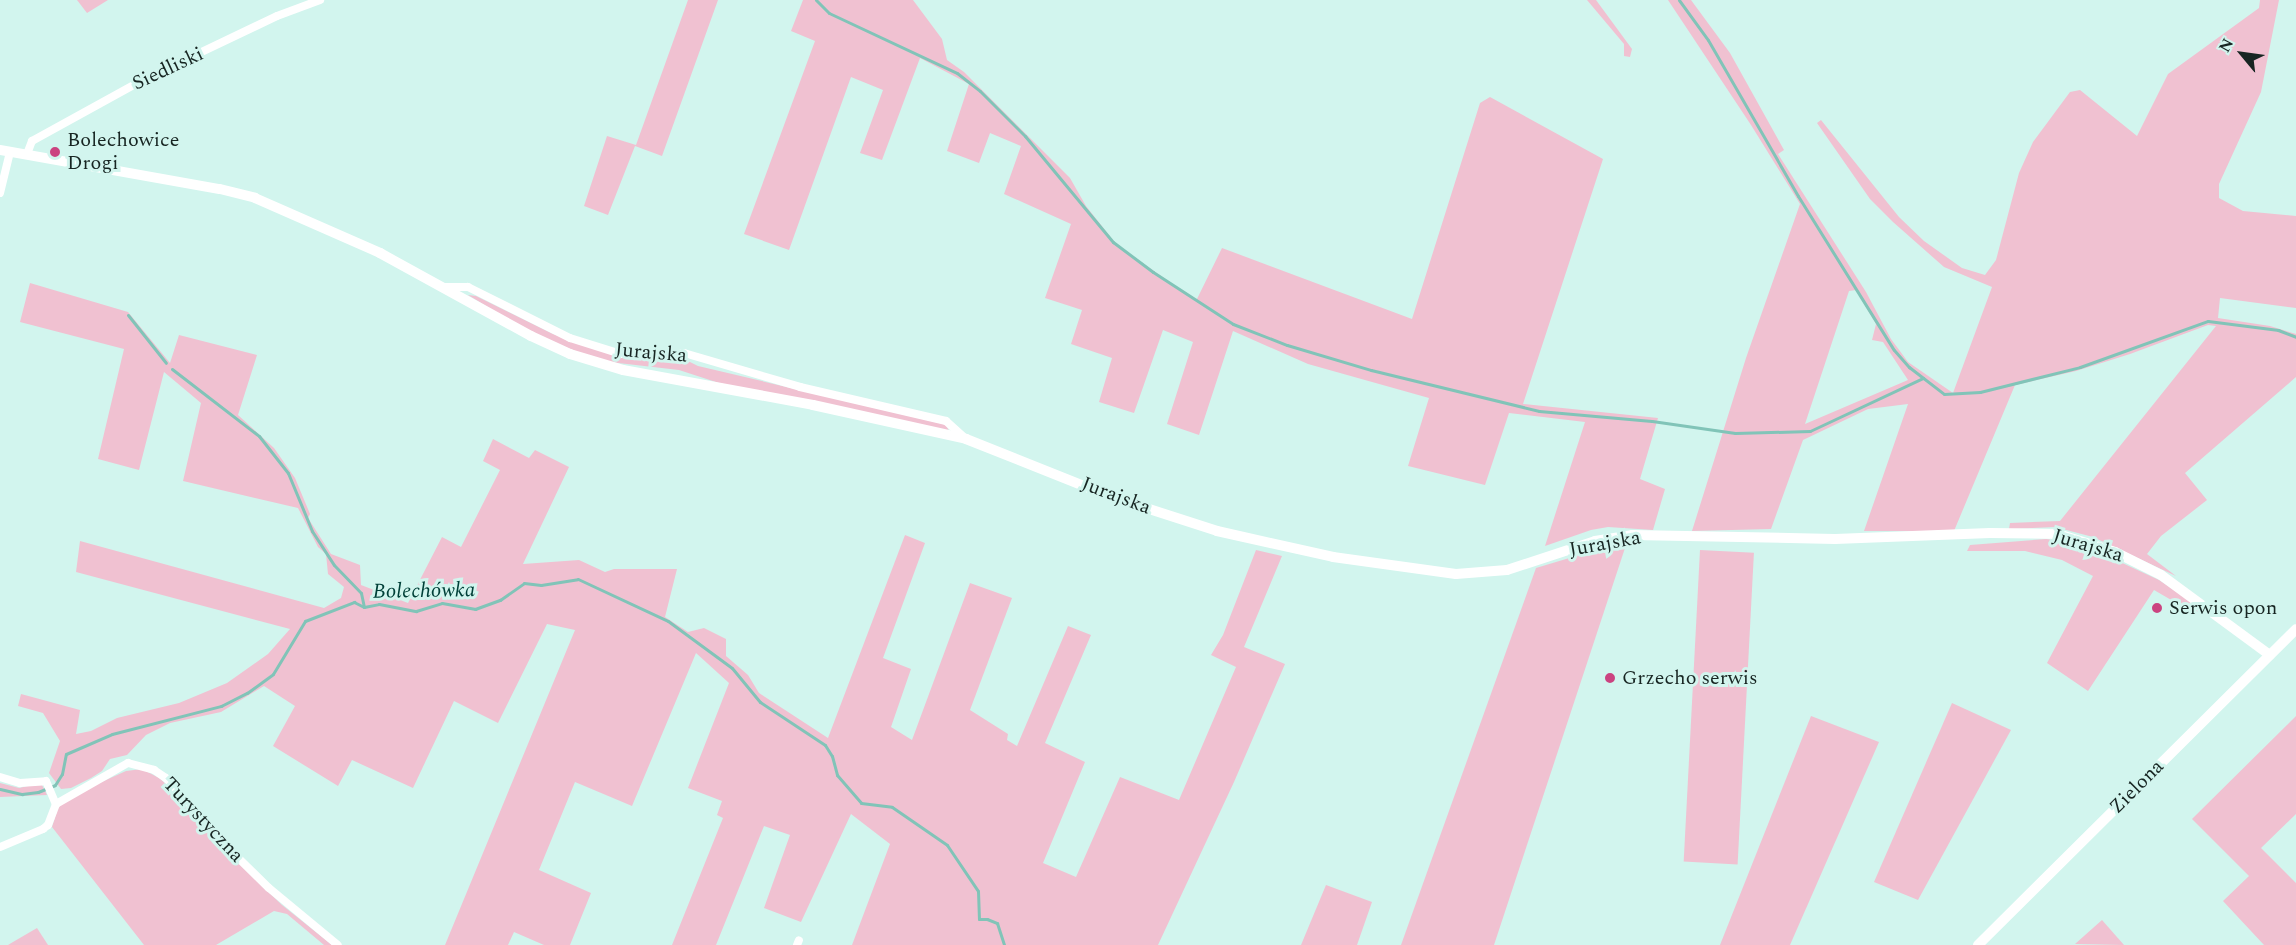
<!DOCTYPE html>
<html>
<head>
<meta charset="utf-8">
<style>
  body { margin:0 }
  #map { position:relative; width:2296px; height:945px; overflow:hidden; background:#d2f5ee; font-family:Spectral,serif }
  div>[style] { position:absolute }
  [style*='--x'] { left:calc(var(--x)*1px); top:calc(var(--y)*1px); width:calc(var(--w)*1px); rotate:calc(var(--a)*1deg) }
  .green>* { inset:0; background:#f0c1d1; transform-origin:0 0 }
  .stream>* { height:3px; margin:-1.5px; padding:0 1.5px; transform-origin:1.5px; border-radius:1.5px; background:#81c4b8 }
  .street>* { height:8px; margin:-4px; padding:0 4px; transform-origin:4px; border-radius:4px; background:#fff }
  .secondary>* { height:10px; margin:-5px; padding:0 5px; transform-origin:5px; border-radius:5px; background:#fff }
  .dots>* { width:16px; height:16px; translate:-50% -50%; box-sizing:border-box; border:3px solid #d2f5ee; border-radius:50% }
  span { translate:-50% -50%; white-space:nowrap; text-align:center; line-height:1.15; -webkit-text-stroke:6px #d2f5ee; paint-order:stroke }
  .street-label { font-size:20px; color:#172522 }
  .poi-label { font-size:20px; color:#172522 }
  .left { translate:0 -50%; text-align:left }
  .water-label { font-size:21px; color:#004038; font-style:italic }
  .north { position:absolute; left:2212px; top:24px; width:60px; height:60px; -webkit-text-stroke:4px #d2f5ee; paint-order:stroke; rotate:299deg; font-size:16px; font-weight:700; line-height:24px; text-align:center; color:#172522 }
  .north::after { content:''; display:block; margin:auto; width:21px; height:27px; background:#172522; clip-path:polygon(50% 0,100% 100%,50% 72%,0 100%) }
</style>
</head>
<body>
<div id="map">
  <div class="green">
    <div style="clip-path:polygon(77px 0,108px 0,87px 13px)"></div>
    <div style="clip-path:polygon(688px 0,718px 0,662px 156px,635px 146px,608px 215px,584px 206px,607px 136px,636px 145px)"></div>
    <div style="clip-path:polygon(803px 0,913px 0,942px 39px,947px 60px,964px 72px,1070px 178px,1086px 206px,1116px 244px,1196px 301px,1222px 248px,1412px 319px,1480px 103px,1490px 97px,1603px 159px,1523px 404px,1658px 418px,1640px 479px,1665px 489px,1653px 530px,1608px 527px,1591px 530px,1545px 546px,1585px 422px,1509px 413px,1485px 485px,1408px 466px,1429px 398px,1308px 364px,1233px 331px,1199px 435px,1167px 424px,1193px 342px,1163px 330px,1134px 413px,1099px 402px,1112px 358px,1071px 344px,1082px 310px,1045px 298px,1071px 224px,1004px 194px,1021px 146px,990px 133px,979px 163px,947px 151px,969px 84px,920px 58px,882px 160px,860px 153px,883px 90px,851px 77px,789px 250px,744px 234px,815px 41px,791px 31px)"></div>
    <div style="clip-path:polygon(1587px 0,1596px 0,1632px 49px,1630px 57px,1624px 56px,1624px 44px)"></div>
    <div style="clip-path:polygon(evenodd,1668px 0,1691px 0,1730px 53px,1784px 150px,1778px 154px,1866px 292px,1891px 339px,1908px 362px,1953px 393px,1992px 287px,1944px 267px,1893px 222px,1870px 199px,1817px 123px,1821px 120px,1899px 217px,1924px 241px,1962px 268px,1985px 275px,1996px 260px,2019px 173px,2033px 142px,2070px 92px,2080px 90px,2137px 136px,2168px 74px,2259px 8px,2260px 0,2279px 0,2261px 92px,2219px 184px,2219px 198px,2243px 211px,2296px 216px,2296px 308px,2220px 298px,2218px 318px,2270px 326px,2296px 334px,2296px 377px,2185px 473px,2207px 500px,2161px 536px,2147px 554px,2176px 576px,2093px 537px,2055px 527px,2009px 529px,2010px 523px,2060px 521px,2216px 326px,2208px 325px,2130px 354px,2076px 371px,2015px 385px,1954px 531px,1864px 531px,1908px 404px,1868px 409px,1803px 440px,1771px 529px,1692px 531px,1746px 358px,1800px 204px,1751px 125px,1668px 0,1856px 290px,1876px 324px,1872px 340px,1883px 342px,1908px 380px,1805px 424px,1849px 291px,1856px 290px)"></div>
    <div style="clip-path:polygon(30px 283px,128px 312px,170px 363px,179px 335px,257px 355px,238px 415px,274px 448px,295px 478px,310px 514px,308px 518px,331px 554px,360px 565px,361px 585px,408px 603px,442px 537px,461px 547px,500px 470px,483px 461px,493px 439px,529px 458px,535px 450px,569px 467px,523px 564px,579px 560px,605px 572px,614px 569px,677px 569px,665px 617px,688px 632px,704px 628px,726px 639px,726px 656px,748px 675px,759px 693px,828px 738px,905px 535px,925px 543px,883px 658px,911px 669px,891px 727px,912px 740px,970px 583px,1012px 598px,970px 710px,1008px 734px,1007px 740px,1017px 746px,1068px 626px,1091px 635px,1045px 743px,1085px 762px,1043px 863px,1076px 877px,1120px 777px,1179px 800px,1236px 667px,1211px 655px,1223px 635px,1256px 550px,1282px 556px,1244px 647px,1285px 664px,1234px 782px,1158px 945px,852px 945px,890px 844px,851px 814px,801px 922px,764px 908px,790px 835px,764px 826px,716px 945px,672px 945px,723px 818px,717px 815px,722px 801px,688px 788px,729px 683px,696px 653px,632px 806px,575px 782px,539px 870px,591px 893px,570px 945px,544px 945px,514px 932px,508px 945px,445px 945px,575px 630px,547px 624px,498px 723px,454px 701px,413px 788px,352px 760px,338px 786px,273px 746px,295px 706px,264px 686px,221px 712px,170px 723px,146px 735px,127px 755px,110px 759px,102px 771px,91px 778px,71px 788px,61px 789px,49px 773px,60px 741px,43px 713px,18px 706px,21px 694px,80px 710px,76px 734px,91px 731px,117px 718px,179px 703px,227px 683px,268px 654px,290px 629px,76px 572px,80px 541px,324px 608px,341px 598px,344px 587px,328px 574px,326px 554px,318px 547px,298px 508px,183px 481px,201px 403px,164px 372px,139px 470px,98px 459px,124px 349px,20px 322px)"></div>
    <div style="clip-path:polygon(468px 295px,476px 296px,553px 334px,622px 357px,684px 359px,698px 366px,939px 423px,946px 425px,949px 431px,719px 383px,679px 370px,601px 361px,532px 334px)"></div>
    <div style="clip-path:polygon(2046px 539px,2070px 542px,2118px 561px,2159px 580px,2201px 608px,2197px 615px,2154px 590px,2088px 691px,2047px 663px,2093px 576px,2062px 560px,2025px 551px,1967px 551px,1970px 545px)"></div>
    <div style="clip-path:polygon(1625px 548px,1494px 945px,1401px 945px,1536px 568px,1586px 553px)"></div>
    <div style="left:1700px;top:550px;width:54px;height:312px;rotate:3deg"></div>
    <div style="clip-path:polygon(1952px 703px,2011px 730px,1918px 900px,1874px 882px)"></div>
    <div style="clip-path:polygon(1811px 716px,1879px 742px,1790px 945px,1720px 945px)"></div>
    <div style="clip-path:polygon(2296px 716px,2296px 814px,2261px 848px,2296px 883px,2296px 945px,2264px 945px,2223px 901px,2249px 876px,2192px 819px)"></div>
    <div style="clip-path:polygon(142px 769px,159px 778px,171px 788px,233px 858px,282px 905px,332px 945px,324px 945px,287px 914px,274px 911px,216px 945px,144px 945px,52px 827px,57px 811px,57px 802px,126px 771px)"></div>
    <div style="clip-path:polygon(0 783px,19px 788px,41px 783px,47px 795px,0 797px)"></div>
    <div style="clip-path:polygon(1326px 885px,1372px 902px,1357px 945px,1301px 945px)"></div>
    <div style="clip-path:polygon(2102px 920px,2124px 945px,2075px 944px)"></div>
    <div style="clip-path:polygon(37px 928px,48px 945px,8px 945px,13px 942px)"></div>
  </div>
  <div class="stream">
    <div style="--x:816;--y:0;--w:18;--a:45"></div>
    <div style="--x:829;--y:13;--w:141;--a:25.1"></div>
    <div style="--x:957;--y:73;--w:29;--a:38"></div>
    <div style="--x:980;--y:91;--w:64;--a:45"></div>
    <div style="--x:1025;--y:136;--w:138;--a:50.3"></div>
    <div style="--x:1113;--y:242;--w:50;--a:36.9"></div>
    <div style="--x:1153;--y:272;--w:95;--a:33"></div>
    <div style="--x:1233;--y:324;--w:58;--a:21.3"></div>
    <div style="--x:1287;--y:345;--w:88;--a:16.6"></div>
    <div style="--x:1371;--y:370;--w:173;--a:13.7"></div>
    <div style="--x:1539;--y:411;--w:113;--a:5.1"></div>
    <div style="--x:1652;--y:421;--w:84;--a:8.2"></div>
    <div style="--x:1735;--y:433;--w:75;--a:-1.5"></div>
    <div style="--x:1810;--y:431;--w:125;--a:-25.1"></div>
    <div style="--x:1679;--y:0;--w:49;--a:54.1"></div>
    <div style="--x:1708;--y:40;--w:180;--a:60"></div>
    <div style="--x:1798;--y:196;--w:181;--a:58.1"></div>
    <div style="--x:1894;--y:350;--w:23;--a:49"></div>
    <div style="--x:1909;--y:367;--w:44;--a:37.6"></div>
    <div style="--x:1944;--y:394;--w:36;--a:-3"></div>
    <div style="--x:1980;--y:392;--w:103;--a:-14"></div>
    <div style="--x:2080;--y:367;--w:136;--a:-19.8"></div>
    <div style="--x:2208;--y:321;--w:71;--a:7.3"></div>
    <div style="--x:2278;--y:330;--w:19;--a:21"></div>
    <div style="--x:128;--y:315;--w:61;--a:51.6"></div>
    <div style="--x:172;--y:369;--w:110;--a:37.6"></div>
    <div style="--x:259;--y:436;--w:47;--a:51.9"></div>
    <div style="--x:288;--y:473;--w:63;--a:67.5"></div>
    <div style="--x:312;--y:531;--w:40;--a:57.1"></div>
    <div style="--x:334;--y:565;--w:39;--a:46"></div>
    <div style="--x:361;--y:593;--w:14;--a:78"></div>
    <div style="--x:0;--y:789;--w:23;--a:13"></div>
    <div style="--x:22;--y:794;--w:16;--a:-7"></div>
    <div style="--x:38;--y:792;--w:18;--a:-22"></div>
    <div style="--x:55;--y:785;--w:13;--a:-58"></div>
    <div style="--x:62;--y:774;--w:20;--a:-79"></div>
    <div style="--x:66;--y:754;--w:50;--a:-23.5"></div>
    <div style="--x:112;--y:734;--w:113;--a:-14.4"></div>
    <div style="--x:221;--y:706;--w:29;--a:-27"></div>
    <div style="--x:247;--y:693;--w:32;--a:-36"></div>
    <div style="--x:273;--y:674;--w:62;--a:-58.9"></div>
    <div style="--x:305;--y:621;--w:53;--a:-21.2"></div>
    <div style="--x:354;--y:602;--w:11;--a:27"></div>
    <div style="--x:364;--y:607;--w:15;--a:-11"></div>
    <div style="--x:379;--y:604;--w:38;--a:11"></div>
    <div style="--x:416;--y:611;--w:27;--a:-17"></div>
    <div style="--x:442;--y:603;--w:34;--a:10"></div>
    <div style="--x:475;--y:609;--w:27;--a:-20"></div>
    <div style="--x:500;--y:600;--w:29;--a:-35"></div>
    <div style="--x:524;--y:583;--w:17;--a:7"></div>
    <div style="--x:541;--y:585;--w:37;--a:-9"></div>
    <div style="--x:578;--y:579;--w:99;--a:25"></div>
    <div style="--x:668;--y:621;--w:79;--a:36.3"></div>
    <div style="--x:732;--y:668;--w:44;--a:50.5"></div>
    <div style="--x:760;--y:702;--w:78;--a:33.5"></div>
    <div style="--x:825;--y:745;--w:13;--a:58"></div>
    <div style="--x:832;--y:756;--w:20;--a:75"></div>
    <div style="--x:837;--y:775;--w:37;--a:49"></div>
    <div style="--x:861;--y:803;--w:31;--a:7"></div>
    <div style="--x:892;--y:807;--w:67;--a:34.6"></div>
    <div style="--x:947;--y:845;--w:55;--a:56"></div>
    <div style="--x:978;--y:891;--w:28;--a:88"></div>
    <div style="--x:979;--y:919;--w:8;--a:0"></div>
    <div style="--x:987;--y:919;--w:11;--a:22"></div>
    <div style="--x:997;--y:923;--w:23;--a:72"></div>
  </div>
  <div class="street">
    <div style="--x:27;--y:154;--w:14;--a:-69"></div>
    <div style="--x:32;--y:141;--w:129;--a:-28.8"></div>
    <div style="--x:145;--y:79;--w:146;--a:-25.5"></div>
    <div style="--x:277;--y:16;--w:46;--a:-20.4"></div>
    <div style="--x:0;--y:193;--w:42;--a:-76.3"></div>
    <div style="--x:443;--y:287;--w:25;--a:0"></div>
    <div style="--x:468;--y:287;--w:114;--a:26.6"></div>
    <div style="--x:570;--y:338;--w:53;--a:17.4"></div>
    <div style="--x:621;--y:354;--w:63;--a:-0.9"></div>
    <div style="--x:684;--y:353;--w:121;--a:16.3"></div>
    <div style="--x:800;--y:387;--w:150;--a:13.1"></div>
    <div style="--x:946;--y:421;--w:25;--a:42"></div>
    <div style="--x:0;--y:777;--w:21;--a:17"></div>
    <div style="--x:20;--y:783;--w:26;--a:-4"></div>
    <div style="--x:46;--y:781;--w:25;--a:67"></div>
    <div style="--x:0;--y:847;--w:47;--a:-22.7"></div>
    <div style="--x:43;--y:829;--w:6;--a:-39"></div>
    <div style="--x:48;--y:825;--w:22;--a:-69"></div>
    <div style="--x:56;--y:804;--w:83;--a:-29.7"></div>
    <div style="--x:128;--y:763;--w:27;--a:15"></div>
    <div style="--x:154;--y:770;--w:14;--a:34"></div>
    <div style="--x:166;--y:778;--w:86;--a:48.8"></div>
    <div style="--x:223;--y:843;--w:64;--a:44.4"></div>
    <div style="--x:269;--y:888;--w:89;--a:39.6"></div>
    <div style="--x:797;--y:945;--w:5;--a:-68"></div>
  </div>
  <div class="secondary">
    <div style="--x:0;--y:150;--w:223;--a:10.1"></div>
    <div style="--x:220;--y:189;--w:36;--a:14"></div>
    <div style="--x:255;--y:198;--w:137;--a:23.7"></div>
    <div style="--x:380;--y:253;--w:172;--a:28.8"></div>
    <div style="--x:531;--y:336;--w:43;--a:24.8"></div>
    <div style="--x:570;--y:354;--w:55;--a:16.8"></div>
    <div style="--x:623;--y:370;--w:193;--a:10.4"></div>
    <div style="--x:813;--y:405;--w:157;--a:12.5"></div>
    <div style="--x:966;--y:439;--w:157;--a:21.7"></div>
    <div style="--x:1112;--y:497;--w:110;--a:17.9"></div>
    <div style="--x:1217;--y:531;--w:119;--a:12.6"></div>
    <div style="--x:1333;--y:557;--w:124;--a:7.9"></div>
    <div style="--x:1456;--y:574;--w:51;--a:-4.5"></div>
    <div style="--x:1507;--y:570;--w:93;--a:-18.2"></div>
    <div style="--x:1595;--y:541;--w:37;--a:-9"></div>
    <div style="--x:1632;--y:535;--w:203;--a:1.1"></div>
    <div style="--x:1835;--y:539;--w:155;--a:-2.2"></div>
    <div style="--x:1990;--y:533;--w:68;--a:0.8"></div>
    <div style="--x:2058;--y:534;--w:60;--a:17.5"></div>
    <div style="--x:2115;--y:552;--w:51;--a:26.6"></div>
    <div style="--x:2161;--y:575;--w:135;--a:36.3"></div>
    <div style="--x:1978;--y:945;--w:448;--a:-44.8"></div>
  </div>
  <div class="dots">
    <div style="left:55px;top:152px;background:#cb4380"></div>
    <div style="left:2157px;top:608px;background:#cb4380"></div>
    <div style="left:1610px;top:678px;background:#cb4380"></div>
  </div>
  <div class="street-label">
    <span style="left:168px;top:69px;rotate:-25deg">Siedliski</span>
    <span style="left:651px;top:353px;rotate:5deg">Jurajska</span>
    <span style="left:1116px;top:496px;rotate:21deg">Jurajska</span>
    <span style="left:1605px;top:544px;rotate:-10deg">Jurajska</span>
    <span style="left:2088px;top:546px;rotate:17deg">Jurajska</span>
    <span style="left:2137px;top:787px;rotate:-45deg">Zielona</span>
    <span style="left:203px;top:820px;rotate:47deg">Turystyczna</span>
  </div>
  <div class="poi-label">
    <span class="left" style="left:67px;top:152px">Bolechowice<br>Drogi</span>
    <span class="left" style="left:2169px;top:608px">Serwis opon</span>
    <span class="left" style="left:1622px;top:678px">Grzecho serwis</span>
  </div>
  <div class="water-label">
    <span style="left:424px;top:591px;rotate:-1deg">Bolechówka</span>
  </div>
  <div class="north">N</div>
</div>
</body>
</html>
